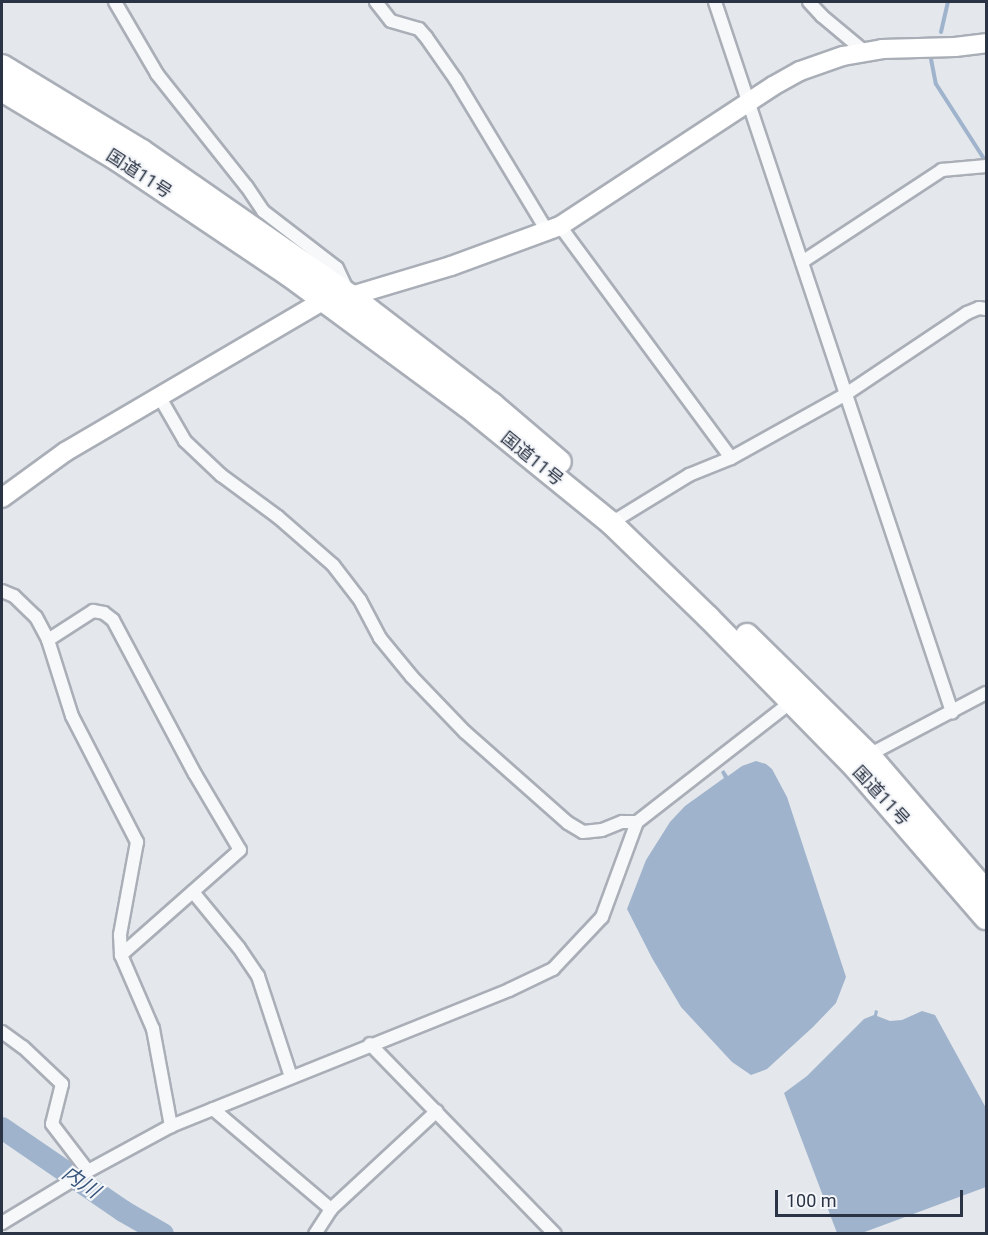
<!DOCTYPE html>
<html>
<head>
<meta charset="utf-8">
<style>
  body { margin:0 }
  #map { position:relative; width:988px; height:1235px; overflow:hidden; background:#e4e7ec; font-family:Roboto,"Noto Sans JP",sans-serif }
  div>[style] { position:absolute }
  [style*='--x'] { left:calc(var(--x)*1px); top:calc(var(--y)*1px); width:calc(var(--w)*1px); rotate:calc(var(--a)*1deg) }
  .water>* { inset:0; background:#9fb4cc }
  .stream>* { height:4px; margin:-2px; padding:0 2px; transform-origin:2px; border-radius:2px; background:#9fb4cc }
  .river>* { height:22px; margin:-11px; padding:0 11px; transform-origin:11px; border-radius:11px; background:#9fb4cc }
  .roads { filter:drop-shadow(2px 0 #a9aeb7) drop-shadow(-2px 0 #a9aeb7) drop-shadow(0 2px #a9aeb7) drop-shadow(0 -2px #a9aeb7) }
  .street>* { height:12px; margin:-6px; padding:0 6px; transform-origin:6px; border-radius:6px; background:#f7f8fa }
  .secondary>* { height:18px; margin:-9px; padding:0 9px; transform-origin:9px; border-radius:9px; background:#fff }
  .highway>* { height:22px; margin:-11px; padding:0 11px; transform-origin:11px; border-radius:11px; background:#fff }
  span { translate:-50% -50%; white-space:nowrap; text-align:center; line-height:1.15; -webkit-text-stroke:4.5px #f4f6f9; paint-order:stroke }
  .street-label { font-size:18px; color:#2b3445 }
  .water-label { font-size:20px; color:#34527a; font-style:italic }
  .frame { position:absolute; inset:0; border:3px solid #2b3445; pointer-events:none }
  .scale { position:absolute; left:775px; top:1190px; width:188px; height:27px; box-sizing:border-box; border:3px solid #2b3445; border-top:0; padding-left:8px; font-size:18px; line-height:21px; white-space:nowrap; color:#2b3445; -webkit-text-stroke:4px #f4f6f9; paint-order:stroke }
</style>
</head>
<body>
<div id="map">
  <div class="water">
    <div style="clip-path:polygon(756px 761px,766px 764px,772px 769px,787px 797px,846px 977px,836px 1003px,813px 1027px,767px 1069px,751px 1075px,732px 1062px,681px 1007px,652px 958px,627px 909px,646px 860px,670px 822px,685px 806px,724px 778px,721px 772px,724px 770px,728px 776px,742px 766px)"></div>
    <div style="clip-path:polygon(875px 1010px,878px 1011px,877px 1016px,890px 1021px,902px 1020px,922px 1011px,935px 1015px,986px 1108px,986px 1187px,862px 1233px,837px 1233px,784px 1093px,807px 1076px,864px 1019px,874px 1015px)"></div>
  </div>
  <div class="stream">
    <div style="--x:941;--y:32;--w:31;--a:-77"></div>
    <div style="--x:931;--y:59;--w:25;--a:79"></div>
    <div style="--x:936;--y:84;--w:93;--a:57.3"></div>
  </div>
  <div class="river">
    <div style="--x:2;--y:1128;--w:147;--a:34.4"></div>
    <div style="--x:123;--y:1211;--w:46;--a:29.9"></div>
  </div>
  <div class="roads">
    <div class="street">
      <div style="--x:115;--y:2;--w:83;--a:59.7"></div>
      <div style="--x:157;--y:74;--w:144;--a:51.5"></div>
      <div style="--x:247;--y:187;--w:29;--a:56"></div>
      <div style="--x:263;--y:211;--w:93;--a:37.6"></div>
      <div style="--x:337;--y:268;--w:23;--a:65"></div>
      <div style="--x:376;--y:2;--w:24;--a:52"></div>
      <div style="--x:391;--y:21;--w:29;--a:16"></div>
      <div style="--x:419;--y:29;--w:11;--a:49"></div>
      <div style="--x:426;--y:37;--w:52;--a:55.1"></div>
      <div style="--x:456;--y:80;--w:176;--a:58.9"></div>
      <div style="--x:715;--y:2;--w:749;--a:71.54"></div>
      <div style="--x:809;--y:2;--w:19;--a:47"></div>
      <div style="--x:822;--y:16;--w:56;--a:39.9"></div>
      <div style="--x:560;--y:226;--w:288;--a:53.6"></div>
      <div style="--x:802;--y:262;--w:168;--a:-33.3"></div>
      <div style="--x:942;--y:170;--w:44;--a:-5.2"></div>
      <div style="--x:159;--y:396;--w:52;--a:60"></div>
      <div style="--x:185;--y:441;--w:50;--a:43.4"></div>
      <div style="--x:221;--y:475;--w:71;--a:36.4"></div>
      <div style="--x:278;--y:517;--w:73;--a:41.1"></div>
      <div style="--x:333;--y:565;--w:44;--a:52.4"></div>
      <div style="--x:360;--y:600;--w:43;--a:62.2"></div>
      <div style="--x:380;--y:638;--w:50;--a:50.6"></div>
      <div style="--x:412;--y:677;--w:76;--a:46.1"></div>
      <div style="--x:465;--y:732;--w:137;--a:41.5"></div>
      <div style="--x:568;--y:823;--w:17;--a:31"></div>
      <div style="--x:583;--y:832;--w:19;--a:-6"></div>
      <div style="--x:602;--y:830;--w:22;--a:-22"></div>
      <div style="--x:622;--y:822;--w:15;--a:0"></div>
      <div style="--x:611;--y:523;--w:92;--a:-31.6"></div>
      <div style="--x:689;--y:475;--w:45;--a:-22"></div>
      <div style="--x:731;--y:458;--w:132;--a:-29.1"></div>
      <div style="--x:846;--y:394;--w:146;--a:-33.8"></div>
      <div style="--x:967;--y:313;--w:13;--a:-23"></div>
      <div style="--x:979;--y:308;--w:7;--a:8"></div>
      <div style="--x:2;--y:591;--w:13;--a:23"></div>
      <div style="--x:14;--y:596;--w:30;--a:44"></div>
      <div style="--x:36;--y:617;--w:26;--a:62"></div>
      <div style="--x:48;--y:640;--w:80;--a:72.5"></div>
      <div style="--x:72;--y:716;--w:142;--a:62.7"></div>
      <div style="--x:137;--y:842;--w:95;--a:100.4"></div>
      <div style="--x:120;--y:935;--w:20;--a:87"></div>
      <div style="--x:121;--y:955;--w:81;--a:66.6"></div>
      <div style="--x:153;--y:1029;--w:99;--a:79.5"></div>
      <div style="--x:48;--y:640;--w:54;--a:-32.8"></div>
      <div style="--x:93;--y:611;--w:11;--a:10"></div>
      <div style="--x:104;--y:613;--w:11;--a:38"></div>
      <div style="--x:113;--y:620;--w:174;--a:62"></div>
      <div style="--x:195;--y:774;--w:88;--a:59.4"></div>
      <div style="--x:240;--y:850;--w:159;--a:138.6"></div>
      <div style="--x:865;--y:757;--w:137;--a:-27.9"></div>
      <div style="--x:193;--y:892;--w:72;--a:50.6"></div>
      <div style="--x:239;--y:948;--w:34;--a:56"></div>
      <div style="--x:258;--y:976;--w:106;--a:71.9"></div>
      <div style="--x:2;--y:1032;--w:26;--a:36"></div>
      <div style="--x:23;--y:1047;--w:54;--a:43.5"></div>
      <div style="--x:62;--y:1084;--w:41;--a:104"></div>
      <div style="--x:52;--y:1124;--w:59;--a:52.5"></div>
      <div style="--x:370;--y:1044;--w:265;--a:45.8"></div>
      <div style="--x:213;--y:1109;--w:155;--a:40.3"></div>
      <div style="--x:2;--y:1223;--w:100;--a:-31.2"></div>
      <div style="--x:88;--y:1171;--w:94;--a:-28.5"></div>
      <div style="--x:171;--y:1126;--w:364;--a:-21.9"></div>
      <div style="--x:509;--y:990;--w:49;--a:-25.5"></div>
      <div style="--x:553;--y:969;--w:71;--a:-46.7"></div>
      <div style="--x:602;--y:917;--w:101;--a:-69.8"></div>
      <div style="--x:637;--y:822;--w:195;--a:-37.9"></div>
      <div style="--x:315;--y:1234;--w:30;--a:-57"></div>
      <div style="--x:331;--y:1209;--w:144;--a:-42.8"></div>
    </div>
    <div class="secondary">
      <div style="--x:2;--y:498;--w:78;--a:-36.1"></div>
      <div style="--x:65;--y:452;--w:298;--a:-30.4"></div>
      <div style="--x:322;--y:301;--w:29;--a:-10"></div>
      <div style="--x:351;--y:296;--w:104;--a:-16.7"></div>
      <div style="--x:451;--y:266;--w:116;--a:-20.2"></div>
      <div style="--x:560;--y:226;--w:255;--a:-33.3"></div>
      <div style="--x:773;--y:86;--w:31;--a:-29"></div>
      <div style="--x:800;--y:71;--w:46;--a:-19.2"></div>
      <div style="--x:843;--y:56;--w:40;--a:-10"></div>
      <div style="--x:882;--y:49;--w:73;--a:-1.6"></div>
      <div style="--x:955;--y:47;--w:31;--a:-7"></div>
    </div>
    <div class="highway">
      <div style="--x:2;--y:66;--w:164;--a:31.3"></div>
      <div style="--x:142;--y:151;--w:254;--a:34.8"></div>
      <div style="--x:351;--y:296;--w:178;--a:37.5"></div>
      <div style="--x:492;--y:404;--w:89;--a:40.5"></div>
      <div style="--x:2;--y:90;--w:135;--a:31.1"></div>
      <div style="--x:118;--y:160;--w:206;--a:33.9"></div>
      <div style="--x:289;--y:275;--w:221;--a:36.4"></div>
      <div style="--x:467;--y:406;--w:186;--a:39.1"></div>
      <div style="--x:611;--y:523;--w:135;--a:44.1"></div>
      <div style="--x:708;--y:617;--w:210;--a:45.6"></div>
      <div style="--x:855;--y:767;--w:200;--a:49.1"></div>
      <div style="--x:747;--y:635;--w:170;--a:44.5"></div>
      <div style="--x:868;--y:754;--w:181;--a:49.3"></div>
    </div>
  </div>
  <div class="street-label">
    <span style="left:139px;top:174px;rotate:33deg">国道11号</span>
    <span style="left:532px;top:459px;rotate:39deg">国道11号</span>
    <span style="left:881px;top:796px;rotate:47deg">国道11号</span>
  </div>
  <div class="water-label">
    <span style="left:81px;top:1182px;rotate:34deg">内川</span>
  </div>
  <div class="frame"></div>
  <div class="scale">100 m</div>
</div>
</body>
</html>
